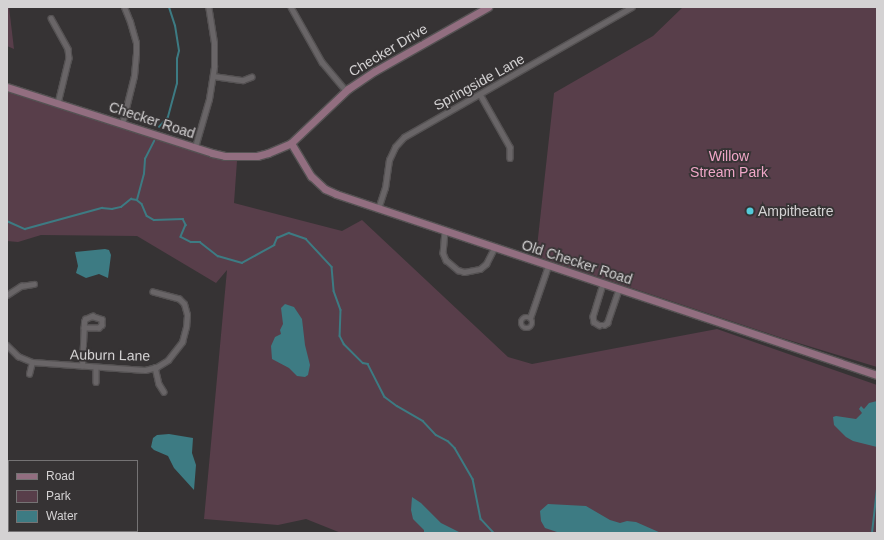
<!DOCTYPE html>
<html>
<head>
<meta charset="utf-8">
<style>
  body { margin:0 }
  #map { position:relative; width:884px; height:540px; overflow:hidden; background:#363334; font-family:Arial,sans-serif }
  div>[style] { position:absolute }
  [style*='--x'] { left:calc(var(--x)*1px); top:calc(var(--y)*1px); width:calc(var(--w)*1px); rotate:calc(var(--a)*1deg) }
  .green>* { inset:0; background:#583e4a }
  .water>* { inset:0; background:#3d7b83 }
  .stream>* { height:1.5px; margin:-0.75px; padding:0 0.75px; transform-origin:0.75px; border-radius:0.75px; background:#3d7b83 }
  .roads { filter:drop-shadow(1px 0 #555253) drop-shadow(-1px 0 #555253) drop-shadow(0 1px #555253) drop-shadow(0 -1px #555253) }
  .street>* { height:4.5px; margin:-2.25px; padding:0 2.25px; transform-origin:2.25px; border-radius:2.25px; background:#696567 }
  .street>.ring { margin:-2.25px; padding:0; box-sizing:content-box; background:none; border:4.5px solid #696567; border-radius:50% }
  .secondary>* { height:7px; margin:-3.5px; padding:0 3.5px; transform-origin:3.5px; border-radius:3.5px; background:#926e80 }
  .dots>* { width:11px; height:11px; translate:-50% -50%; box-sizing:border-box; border:2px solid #363334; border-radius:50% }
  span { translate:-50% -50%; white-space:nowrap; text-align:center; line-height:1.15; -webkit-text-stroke:3.5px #363334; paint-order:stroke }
  .street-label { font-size:14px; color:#d4d2d3 }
  .park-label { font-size:14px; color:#f0a7c8 }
  .poi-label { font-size:14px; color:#d4d2d3 }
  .left { translate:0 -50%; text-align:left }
  .frame { position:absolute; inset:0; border:8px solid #d4d2d3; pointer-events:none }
  .legend { position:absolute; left:8px; top:460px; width:130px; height:72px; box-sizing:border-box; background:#363334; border:1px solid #757374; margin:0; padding:5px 7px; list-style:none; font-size:12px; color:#d4d2d3 }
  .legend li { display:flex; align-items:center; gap:8px; height:20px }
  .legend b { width:20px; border:1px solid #757374 }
</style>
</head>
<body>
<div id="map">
  <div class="green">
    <div style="clip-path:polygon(7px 7px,9px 7px,14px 49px,7px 46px)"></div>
    <div style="clip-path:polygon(683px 7px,877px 7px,877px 367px,782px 338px,536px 256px,554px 93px,653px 36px)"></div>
    <div style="clip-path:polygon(7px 92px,183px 148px,219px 158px,237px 161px,234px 203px,342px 231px,362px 220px,508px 357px,532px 364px,717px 329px,877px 385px,877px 533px,341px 533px,306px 519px,278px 525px,204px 519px,227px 270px,216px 283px,137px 236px,41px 235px,18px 242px,7px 241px)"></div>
  </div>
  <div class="water">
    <div style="clip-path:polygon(105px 249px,109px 250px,111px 255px,108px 278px,99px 274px,86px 278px,76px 273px,78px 266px,75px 252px)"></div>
    <div style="clip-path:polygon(285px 304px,294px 307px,302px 319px,305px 345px,310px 365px,308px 375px,305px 377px,297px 376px,289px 368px,272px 359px,271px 346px,275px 337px,281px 334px,280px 330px,283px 324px,281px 308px)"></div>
    <div style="clip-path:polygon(877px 401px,877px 447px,853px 441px,846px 437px,834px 425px,833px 417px,836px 416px,856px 419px,862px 413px,859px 409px,861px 406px,864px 409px,869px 403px)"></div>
    <div style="clip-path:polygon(169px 434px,193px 438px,192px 453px,196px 465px,194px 490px,174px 468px,168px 456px,154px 450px,151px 447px,153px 438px,157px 435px)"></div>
    <div style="clip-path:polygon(412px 497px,421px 503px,441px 523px,461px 533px,424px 533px,424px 530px,413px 519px,411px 510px)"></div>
    <div style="clip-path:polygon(548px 504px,586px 506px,610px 520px,620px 523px,627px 521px,636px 522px,661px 533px,557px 532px,545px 528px,541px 521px,540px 511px)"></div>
  </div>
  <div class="stream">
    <div style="--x:159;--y:127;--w:13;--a:-48"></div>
    <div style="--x:168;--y:117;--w:34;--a:-75"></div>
    <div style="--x:177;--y:84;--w:25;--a:-90"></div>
    <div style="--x:177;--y:59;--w:8;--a:-76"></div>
    <div style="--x:179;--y:51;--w:25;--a:-99"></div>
    <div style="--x:175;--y:26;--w:20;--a:-108"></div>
    <div style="--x:137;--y:200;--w:27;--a:-75"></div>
    <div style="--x:144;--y:174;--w:15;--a:-86"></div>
    <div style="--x:145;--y:159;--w:20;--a:-63"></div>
    <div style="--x:7;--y:221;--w:20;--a:24"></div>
    <div style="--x:25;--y:229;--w:80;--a:-15.3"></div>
    <div style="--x:102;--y:208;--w:10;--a:6"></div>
    <div style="--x:112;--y:209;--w:9;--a:-13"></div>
    <div style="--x:121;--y:207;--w:13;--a:-39"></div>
    <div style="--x:131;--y:199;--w:6;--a:9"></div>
    <div style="--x:137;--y:200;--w:6;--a:39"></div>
    <div style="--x:142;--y:204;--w:13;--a:67"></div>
    <div style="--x:147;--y:216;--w:8;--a:30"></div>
    <div style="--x:154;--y:220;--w:29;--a:-2"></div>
    <div style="--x:183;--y:219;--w:7;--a:63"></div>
    <div style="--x:186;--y:225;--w:13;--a:113"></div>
    <div style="--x:181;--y:237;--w:11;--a:27"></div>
    <div style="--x:191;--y:242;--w:9;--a:0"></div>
    <div style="--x:200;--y:242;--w:23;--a:38"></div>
    <div style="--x:218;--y:256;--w:25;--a:16"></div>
    <div style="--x:242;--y:263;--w:37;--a:-29"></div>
    <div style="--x:274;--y:245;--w:8;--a:-67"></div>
    <div style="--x:277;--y:238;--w:13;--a:-23"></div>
    <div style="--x:289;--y:233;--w:18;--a:19"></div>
    <div style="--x:306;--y:239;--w:38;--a:47"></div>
    <div style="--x:332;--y:267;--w:24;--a:85"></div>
    <div style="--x:334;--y:291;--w:20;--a:70"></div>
    <div style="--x:341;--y:310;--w:26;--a:92"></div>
    <div style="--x:340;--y:336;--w:9;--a:63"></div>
    <div style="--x:344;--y:344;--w:27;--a:45"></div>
    <div style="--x:363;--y:363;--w:5;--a:11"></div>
    <div style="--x:368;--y:364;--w:37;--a:63"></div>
    <div style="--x:385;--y:397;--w:15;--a:37"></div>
    <div style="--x:397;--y:406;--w:30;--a:30"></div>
    <div style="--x:423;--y:421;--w:19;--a:47"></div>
    <div style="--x:436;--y:435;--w:13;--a:27"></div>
    <div style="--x:448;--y:441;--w:10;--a:45"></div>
    <div style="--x:455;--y:448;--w:36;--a:60"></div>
    <div style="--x:473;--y:479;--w:41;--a:78.7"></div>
    <div style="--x:481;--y:519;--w:19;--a:47"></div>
    <div style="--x:872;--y:533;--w:44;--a:-83.5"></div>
  </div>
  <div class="roads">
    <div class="street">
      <div style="--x:291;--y:7;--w:63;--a:60.6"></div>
      <div style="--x:322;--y:62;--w:38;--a:50"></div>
      <div style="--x:51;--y:18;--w:35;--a:61"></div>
      <div style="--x:68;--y:49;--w:9;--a:84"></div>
      <div style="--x:69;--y:58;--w:46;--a:103.7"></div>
      <div style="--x:213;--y:76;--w:30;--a:8"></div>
      <div style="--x:243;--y:80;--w:9;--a:-21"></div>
      <div style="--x:480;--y:94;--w:61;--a:60.5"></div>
      <div style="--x:510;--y:147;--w:11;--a:90"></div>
      <div style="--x:122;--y:124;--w:49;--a:-76"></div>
      <div style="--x:134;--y:76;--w:22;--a:-85"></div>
      <div style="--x:136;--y:54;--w:11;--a:-90"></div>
      <div style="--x:136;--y:43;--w:22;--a:-106"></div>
      <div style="--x:130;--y:22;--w:16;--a:-112"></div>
      <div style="--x:195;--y:147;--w:50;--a:-73.7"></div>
      <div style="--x:209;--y:99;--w:33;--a:-81"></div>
      <div style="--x:214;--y:66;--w:23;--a:-90"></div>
      <div style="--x:214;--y:43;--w:36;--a:-99"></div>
      <div style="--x:378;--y:209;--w:22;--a:-72"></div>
      <div style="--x:385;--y:188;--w:28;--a:-82"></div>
      <div style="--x:389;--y:160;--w:14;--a:-65"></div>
      <div style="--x:395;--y:147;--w:13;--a:-48"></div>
      <div style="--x:404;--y:137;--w:262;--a:-29.7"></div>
      <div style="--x:445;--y:231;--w:22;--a:95"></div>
      <div style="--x:443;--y:253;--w:8;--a:67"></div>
      <div style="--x:446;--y:260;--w:16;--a:40"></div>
      <div style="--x:458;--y:270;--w:6;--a:18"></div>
      <div style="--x:464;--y:272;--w:16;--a:-11"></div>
      <div style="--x:480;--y:269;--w:8;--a:-40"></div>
      <div style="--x:486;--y:264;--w:18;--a:-63"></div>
      <div style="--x:603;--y:284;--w:34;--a:107"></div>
      <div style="--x:593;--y:316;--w:6;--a:81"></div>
      <div style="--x:594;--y:322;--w:6;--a:31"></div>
      <div style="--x:599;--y:325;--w:5;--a:0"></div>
      <div style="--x:604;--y:325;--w:4;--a:-34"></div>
      <div style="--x:607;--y:323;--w:36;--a:-71"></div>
      <div style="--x:7;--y:295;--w:17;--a:-33"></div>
      <div style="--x:21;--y:286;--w:13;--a:-9"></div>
      <div class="ring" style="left:521px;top:317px;width:7.5px;height:7.5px"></div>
      <div style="--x:530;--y:318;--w:55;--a:-70.9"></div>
      <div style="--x:7;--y:345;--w:16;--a:45"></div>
      <div style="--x:18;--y:356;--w:15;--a:23"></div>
      <div style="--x:32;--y:362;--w:113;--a:4"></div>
      <div style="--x:145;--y:370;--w:12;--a:-14"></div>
      <div style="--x:157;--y:367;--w:13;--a:-32"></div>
      <div style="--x:168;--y:360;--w:23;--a:-52"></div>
      <div style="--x:182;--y:342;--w:16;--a:-75"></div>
      <div style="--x:186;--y:327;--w:12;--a:-85"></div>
      <div style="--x:187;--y:315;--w:11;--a:-105"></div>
      <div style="--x:184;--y:304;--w:7;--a:-135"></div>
      <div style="--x:179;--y:299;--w:27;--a:-165"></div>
      <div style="--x:82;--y:366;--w:44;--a:-87.4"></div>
      <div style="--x:84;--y:322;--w:3;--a:-72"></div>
      <div style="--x:85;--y:319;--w:8;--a:-23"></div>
      <div style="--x:92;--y:316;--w:10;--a:17"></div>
      <div style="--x:102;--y:319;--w:6;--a:90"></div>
      <div style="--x:102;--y:325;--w:4;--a:135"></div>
      <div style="--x:99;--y:328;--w:15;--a:180"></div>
      <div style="--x:96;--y:367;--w:15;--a:90"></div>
      <div style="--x:155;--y:367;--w:17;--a:77"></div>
      <div style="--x:159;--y:384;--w:9;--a:58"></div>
      <div style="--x:29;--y:374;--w:12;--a:-76"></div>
      <div style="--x:7;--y:502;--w:2;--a:0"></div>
      <div style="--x:113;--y:533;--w:2;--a:-90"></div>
    </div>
    <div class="secondary">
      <div style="--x:7;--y:87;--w:215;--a:17.8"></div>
      <div style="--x:212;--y:153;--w:13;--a:13"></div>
      <div style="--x:225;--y:156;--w:32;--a:0"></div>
      <div style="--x:257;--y:156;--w:11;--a:-15"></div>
      <div style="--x:268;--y:153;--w:25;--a:-23"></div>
      <div style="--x:291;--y:143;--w:79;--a:-43.5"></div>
      <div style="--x:348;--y:89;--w:32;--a:-34"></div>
      <div style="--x:375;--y:71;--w:130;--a:-29.5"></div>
      <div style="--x:291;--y:143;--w:39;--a:59"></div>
      <div style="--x:311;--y:176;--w:19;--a:43"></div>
      <div style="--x:325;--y:189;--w:12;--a:24"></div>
      <div style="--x:336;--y:194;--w:570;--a:18.5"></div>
    </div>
  </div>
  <div class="dots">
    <div style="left:750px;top:211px;background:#53cbda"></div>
  </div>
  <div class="street-label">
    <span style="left:388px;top:50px;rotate:-31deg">Checker Drive</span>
    <span style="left:479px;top:82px;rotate:-29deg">Springside Lane</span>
    <span style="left:152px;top:120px;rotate:18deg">Checker Road</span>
    <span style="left:577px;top:262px;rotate:18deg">Old Checker Road</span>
    <span style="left:110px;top:355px;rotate:1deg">Auburn Lane</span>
  </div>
  <div class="park-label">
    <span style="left:729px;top:164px">Willow<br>Stream Park</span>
  </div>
  <div class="poi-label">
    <span class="left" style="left:758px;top:211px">Ampitheatre</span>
  </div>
  <div class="frame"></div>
  <ul class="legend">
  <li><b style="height:5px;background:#926e80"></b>Road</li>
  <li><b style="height:11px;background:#583e4a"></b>Park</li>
  <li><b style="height:11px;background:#3d7b83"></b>Water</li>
  </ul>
</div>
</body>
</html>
